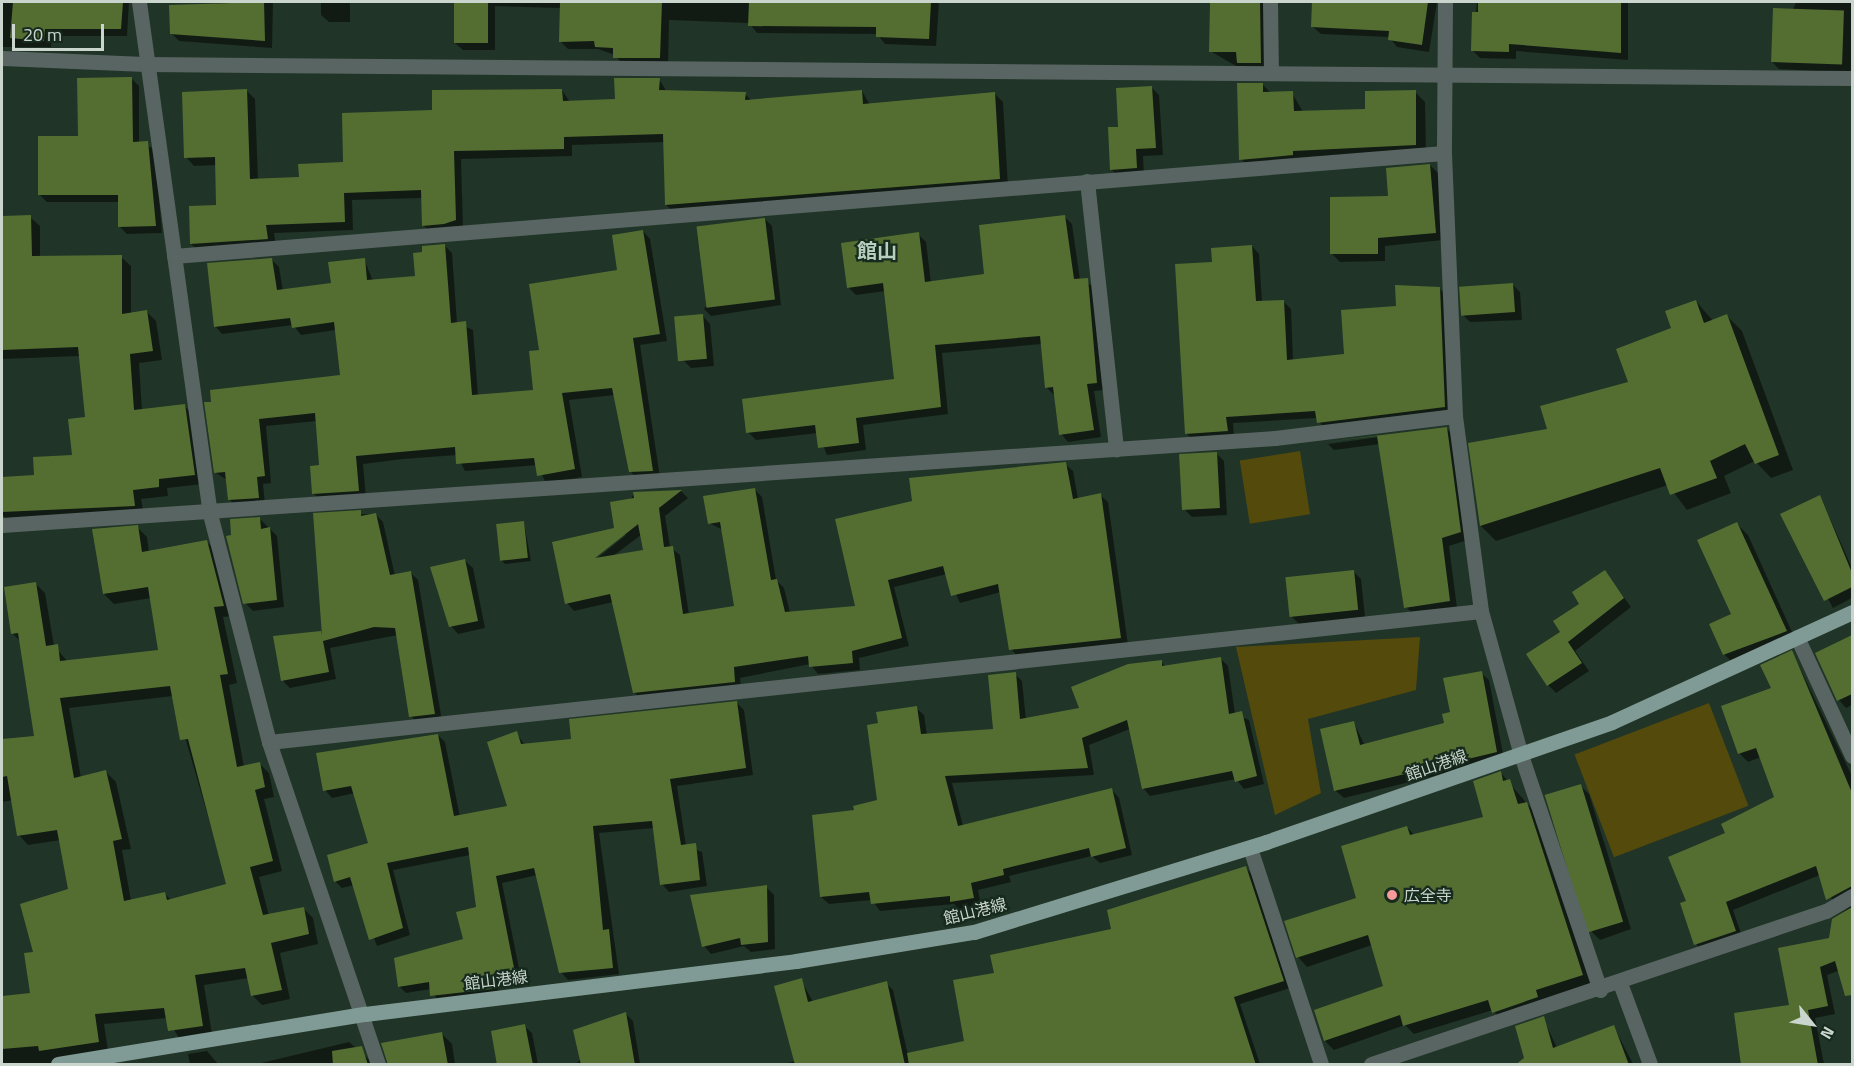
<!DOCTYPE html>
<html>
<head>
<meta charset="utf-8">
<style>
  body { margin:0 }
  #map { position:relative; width:1854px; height:1066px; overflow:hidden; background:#203427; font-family:"Titillium Web","Noto Sans JP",sans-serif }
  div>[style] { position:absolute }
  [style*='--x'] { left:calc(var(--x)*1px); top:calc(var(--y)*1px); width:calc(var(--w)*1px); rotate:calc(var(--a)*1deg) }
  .green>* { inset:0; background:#534a0c; transform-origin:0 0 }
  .shadow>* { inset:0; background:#0007 }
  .building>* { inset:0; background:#546e32; transform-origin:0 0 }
  .minor>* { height:15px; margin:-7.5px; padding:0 7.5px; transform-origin:7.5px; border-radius:7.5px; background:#586562 }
  .major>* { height:15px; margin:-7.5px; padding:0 7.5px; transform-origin:7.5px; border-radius:7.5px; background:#809a95 }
  .dots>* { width:16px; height:16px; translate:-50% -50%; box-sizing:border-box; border:3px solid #162a1d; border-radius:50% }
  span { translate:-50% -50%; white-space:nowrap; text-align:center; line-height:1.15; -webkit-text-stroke:4.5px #162a1d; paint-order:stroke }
  .street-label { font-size:16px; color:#cad6cd }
  .poi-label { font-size:16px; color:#cad6cd }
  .left { translate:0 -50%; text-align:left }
  .quarter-label { font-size:20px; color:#b7cfbe; font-weight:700 }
  .frame { position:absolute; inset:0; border:3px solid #cad6cd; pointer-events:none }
  .north { position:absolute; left:1782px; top:994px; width:60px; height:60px; -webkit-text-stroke:4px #162a1d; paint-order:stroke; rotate:120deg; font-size:16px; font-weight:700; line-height:24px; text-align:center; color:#cad6cd }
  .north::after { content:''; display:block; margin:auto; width:21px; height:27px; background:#cad6cd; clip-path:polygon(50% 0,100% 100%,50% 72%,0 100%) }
  .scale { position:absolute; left:12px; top:24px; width:92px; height:27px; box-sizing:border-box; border:3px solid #cad6cd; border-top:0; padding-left:8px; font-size:18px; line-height:21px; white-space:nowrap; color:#cad6cd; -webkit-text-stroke:4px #162a1d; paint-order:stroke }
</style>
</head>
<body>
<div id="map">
  <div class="green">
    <div style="left:1300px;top:451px;width:64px;height:61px;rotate:81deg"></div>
    <div style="clip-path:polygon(1420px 637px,1416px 690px,1308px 719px,1321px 793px,1275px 815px,1236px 647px)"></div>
    <div style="left:1709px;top:703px;width:110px;height:144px;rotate:69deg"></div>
  </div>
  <div class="shadow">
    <div style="clip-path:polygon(2px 2px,129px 2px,127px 36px,52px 36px,51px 47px,2px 47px)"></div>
    <div style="clip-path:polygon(219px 2px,273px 2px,272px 48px,179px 41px,171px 33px)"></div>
    <div style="clip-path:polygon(321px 2px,382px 2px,350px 3px,350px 22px,329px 22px,321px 15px)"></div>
    <div style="clip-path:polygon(455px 2px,939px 2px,936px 46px,885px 44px,877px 34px,757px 33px,749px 23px,669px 20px,668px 66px,623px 65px,615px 55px,598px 49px,568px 49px,560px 41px,561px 8px,495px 6px,495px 50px,463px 50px,455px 43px)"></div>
    <div style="clip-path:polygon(1211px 2px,1274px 2px,1272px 74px,1250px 74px,1210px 51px)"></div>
    <div style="clip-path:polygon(1313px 2px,1437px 2px,1429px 52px,1397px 47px,1389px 37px,1321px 34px,1313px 27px)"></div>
    <div style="clip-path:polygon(1477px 2px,1628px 2px,1628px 60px,1516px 51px,1516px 59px,1480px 58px,1472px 50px)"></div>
    <div style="clip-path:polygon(1796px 2px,1852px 2px,1852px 73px,1779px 69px,1772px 62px)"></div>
    <div style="clip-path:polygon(131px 78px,139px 86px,139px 143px,155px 149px,162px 233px,127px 234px,120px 227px,119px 202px,47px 202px,40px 195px,79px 137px)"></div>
    <div style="clip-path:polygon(659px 79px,667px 92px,745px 94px,752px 101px,862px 91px,870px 105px,994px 93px,1003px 102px,1008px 187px,675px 213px,666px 205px,665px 142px,572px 145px,572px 156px,461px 159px,463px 228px,432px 234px,423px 225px,422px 198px,352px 200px,353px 230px,274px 233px,276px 246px,200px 252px,191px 244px,218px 206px,217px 165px,194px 166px,186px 157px,247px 91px,255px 99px,258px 180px,300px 178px,345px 164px,434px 111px,562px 90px,570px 102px,617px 101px)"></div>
    <div style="clip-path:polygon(1262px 84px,1271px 93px,1292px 93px,1303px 112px,1367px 110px,1415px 92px,1425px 102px,1426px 155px,1251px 169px,1241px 159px)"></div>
    <div style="clip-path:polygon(1151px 87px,1159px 95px,1163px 155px,1143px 156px,1144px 175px,1119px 177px,1112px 170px,1119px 128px)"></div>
    <div style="clip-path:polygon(1430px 165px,1438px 173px,1443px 240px,1385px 246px,1385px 261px,1340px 262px,1332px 254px)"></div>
    <div style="clip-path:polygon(2px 217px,30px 217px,40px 226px,40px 257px,121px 257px,131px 266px,131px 314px,147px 312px,156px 321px,162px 360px,139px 363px,142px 411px,184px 406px,194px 415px,203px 484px,167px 488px,168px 496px,141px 499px,144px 515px,8px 521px,2px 514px,2px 479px,36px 476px,74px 456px,87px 418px,80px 356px,2px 359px)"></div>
    <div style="clip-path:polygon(1065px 217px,1072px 224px,1080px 280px,1095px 287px,1104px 390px,1094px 391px,1101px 437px,1068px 442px,1061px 434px,1055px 396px,1047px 388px,1042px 344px,942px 353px,948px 414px,863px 425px,866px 450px,827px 455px,818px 433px,756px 440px,748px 432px,896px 380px,886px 291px,856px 295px,848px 287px,918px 234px,926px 242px,931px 283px,986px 275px)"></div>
    <div style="clip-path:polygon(765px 219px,772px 226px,781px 305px,711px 316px,704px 309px)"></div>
    <div style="clip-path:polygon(643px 231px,650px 239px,667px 341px,640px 345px,660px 478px,638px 479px,631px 472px,615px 395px,569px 400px,582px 477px,546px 483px,537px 465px,465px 471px,457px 455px,403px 459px,363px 464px,366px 498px,321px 501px,313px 493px,321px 466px,317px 421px,266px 426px,271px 483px,263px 484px,265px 505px,237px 507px,229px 499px,227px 480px,216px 473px,206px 404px,342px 376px,336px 330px,301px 335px,293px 325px,222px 334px,215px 326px,271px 259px,279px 267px,283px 291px,332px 284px,364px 259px,373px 281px,416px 278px,444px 245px,452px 253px,457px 323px,473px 330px,478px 396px,535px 391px,541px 351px,619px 271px)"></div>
    <div style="clip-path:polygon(1252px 246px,1259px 254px,1262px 302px,1283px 301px,1291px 309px,1293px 361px,1346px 355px,1398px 307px,1439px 288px,1447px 296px,1451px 414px,1325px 430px,1317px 418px,1233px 423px,1234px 438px,1194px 441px,1187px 434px,1214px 263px)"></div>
    <div style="clip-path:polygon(1513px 285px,1520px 292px,1522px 320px,1470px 322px,1462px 314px)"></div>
    <div style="clip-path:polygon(1696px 301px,1713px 321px,1727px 316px,1742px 331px,1793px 470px,1771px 478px,1755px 461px,1724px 476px,1731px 493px,1687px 510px,1668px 485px,1496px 541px,1481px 526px,1470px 444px,1549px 430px,1630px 383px)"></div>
    <div style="clip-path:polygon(703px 316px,710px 324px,714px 366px,691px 368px,683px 360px)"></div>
    <div style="clip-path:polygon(1446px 428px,1454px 436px,1468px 540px,1449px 546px,1457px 608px,1414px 615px,1406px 607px,1380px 444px,1334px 450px,1328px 444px)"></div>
    <div style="clip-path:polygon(1216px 453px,1224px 461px,1227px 515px,1192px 517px,1184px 509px)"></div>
    <div style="clip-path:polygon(evenodd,1065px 464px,1073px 471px,1078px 499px,1100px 495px,1108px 502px,1128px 645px,1018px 657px,1011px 649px,1001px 592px,960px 603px,947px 574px,894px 587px,909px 646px,859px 658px,860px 670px,818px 674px,810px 664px,740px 678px,741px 689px,642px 700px,634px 692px,613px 602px,574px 611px,567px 603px,553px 543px,616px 529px,634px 493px,681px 491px,688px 498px,665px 516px,670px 547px,680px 555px,689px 615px,736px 607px,723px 530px,709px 523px,754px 489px,762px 497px,776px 580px,784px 588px,790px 613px,857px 607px,836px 520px,1065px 464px,621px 535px,626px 535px,590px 564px,588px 561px,621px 535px,1065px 464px,641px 535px,645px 551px,613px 556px,641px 535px)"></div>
    <div style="clip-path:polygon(1820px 496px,1852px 568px,1852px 598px,1833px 608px,1782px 514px)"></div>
    <div style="clip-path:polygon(375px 514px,383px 522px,395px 576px,410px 572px,418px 580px,442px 721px,418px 724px,411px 716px,398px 635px,330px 648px,336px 679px,290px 688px,283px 681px,324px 636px,315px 515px)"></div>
    <div style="clip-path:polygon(260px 519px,277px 536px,284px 607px,253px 611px,245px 603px)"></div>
    <div style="clip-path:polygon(524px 523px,531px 561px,505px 564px,501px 560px)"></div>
    <div style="clip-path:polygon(1737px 524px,1748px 535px,1797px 643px,1736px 666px,1724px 654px,1733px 615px)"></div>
    <div style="clip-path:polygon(evenodd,137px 527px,147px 537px,149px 552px,206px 541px,216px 551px,233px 616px,223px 617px,237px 683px,229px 685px,244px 767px,260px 764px,269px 773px,274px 797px,264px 799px,282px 871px,259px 877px,269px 916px,303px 908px,313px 918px,318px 944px,280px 953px,290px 999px,262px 1005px,253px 996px,249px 978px,204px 985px,213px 1040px,179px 1038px,167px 1018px,104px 1024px,108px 1051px,68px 1064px,2px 1064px,2px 997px,32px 995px,35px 953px,70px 890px,61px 840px,28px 845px,19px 835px,13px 800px,2px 802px,2px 741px,36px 737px,21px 642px,12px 633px,35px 583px,45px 593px,54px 646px,68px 662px,159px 652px,151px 598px,114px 604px,104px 594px,137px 527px,173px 696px,228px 885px,171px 900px,165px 894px,131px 901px,122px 850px,131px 849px,116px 782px,106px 772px,81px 778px,69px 708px,173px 696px)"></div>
    <div style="clip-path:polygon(465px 561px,473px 568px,485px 628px,458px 634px,451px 626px)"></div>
    <div style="clip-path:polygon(1353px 571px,1361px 579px,1365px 617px,1299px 624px,1291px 616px)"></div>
    <div style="clip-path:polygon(1605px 572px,1631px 607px,1575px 651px,1589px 671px,1556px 693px,1548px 685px,1581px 604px)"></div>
    <div style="clip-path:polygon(1849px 638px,1852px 705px,1846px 708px,1839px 700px)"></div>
    <div style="clip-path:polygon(1792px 652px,1852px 776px,1852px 898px,1836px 907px,1820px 875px,1733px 910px,1743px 939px,1704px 952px,1696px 944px,1688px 902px,1726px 834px,1776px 798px,1761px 757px,1748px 762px,1740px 754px,1723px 707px,1773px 689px)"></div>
    <div style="clip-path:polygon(1220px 658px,1228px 666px,1235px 714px,1249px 720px,1264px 784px,1244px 789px,1236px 779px,1150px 796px,1143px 788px,1130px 729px,1089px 745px,1094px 775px,952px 783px,963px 826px,1112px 790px,1119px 798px,1132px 855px,1100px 863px,1092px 856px,1009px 876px,1011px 882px,978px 890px,981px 905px,959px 909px,954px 904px,880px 911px,872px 900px,829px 904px,821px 897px,856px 812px,878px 802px,879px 725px,916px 708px,924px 715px,927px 735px,994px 731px,1015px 674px,1022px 681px,1026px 720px,1081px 709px,1161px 662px,1166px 667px)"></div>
    <div style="clip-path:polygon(1481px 673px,1489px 680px,1504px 759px,1344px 798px,1336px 791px,1322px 730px,1354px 723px,1365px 746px,1446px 725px)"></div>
    <div style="clip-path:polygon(737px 703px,744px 710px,753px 775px,677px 786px,686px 846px,702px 852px,707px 886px,669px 892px,662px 884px,654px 828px,599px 833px,619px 974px,568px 980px,561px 972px,537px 875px,502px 883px,522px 984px,498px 987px,498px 995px,439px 1003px,431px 989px,406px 993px,399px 986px,465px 940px,478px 908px,470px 855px,393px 870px,410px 935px,377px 946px,354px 885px,342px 888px,335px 881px,370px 844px,355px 793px,332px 798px,325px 790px,438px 735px,445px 742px,460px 817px,509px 807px,516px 733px,525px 745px,573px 740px)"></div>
    <div style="clip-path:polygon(1501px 773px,1535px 813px,1591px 984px,1503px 1022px,1493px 1010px,1414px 1034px,1405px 1025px,1334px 1050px,1325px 1041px,1385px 987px,1372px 945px,1307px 967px,1298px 957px,1358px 899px,1407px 827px,1415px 836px,1485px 818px)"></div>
    <div style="clip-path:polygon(1581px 786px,1589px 794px,1631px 929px,1600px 940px,1592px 932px)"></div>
    <div style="clip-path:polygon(1245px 867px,1252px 875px,1290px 988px,1240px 1004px,1260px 1064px,784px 1064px,796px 1061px,801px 980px,813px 1002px,886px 983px,893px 990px,908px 1055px,966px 1043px,995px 974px,1113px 930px)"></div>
    <div style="clip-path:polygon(766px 887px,774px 895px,775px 949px,751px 952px,744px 946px,711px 954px,704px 946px)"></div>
    <div style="clip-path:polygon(1852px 905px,1852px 966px,1827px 975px,1835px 1014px,1815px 1018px,1824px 1064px,1742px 1064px,1791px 1007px,1830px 939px,1833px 920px)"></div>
    <div style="clip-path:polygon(626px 1014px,633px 1021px,640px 1064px,576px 1064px)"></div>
    <div style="clip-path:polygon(1543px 1018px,1557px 1048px,1614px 1027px,1633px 1064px,1528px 1064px)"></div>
    <div style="clip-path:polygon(524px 1026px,532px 1033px,538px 1064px,499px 1064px)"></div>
    <div style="clip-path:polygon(442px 1034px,452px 1044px,455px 1064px,389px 1064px)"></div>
    <div style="clip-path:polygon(349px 1042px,374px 1064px,257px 1064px)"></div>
    <div style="clip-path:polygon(207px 1051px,218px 1064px,190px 1064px,188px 1054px)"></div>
  </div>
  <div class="building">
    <div style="clip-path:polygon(13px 2px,123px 2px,121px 29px,45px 29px,44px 41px,10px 38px)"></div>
    <div style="clip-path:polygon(264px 2px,265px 41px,170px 34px,169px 5px)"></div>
    <div style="left:454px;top:2px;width:34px;height:41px"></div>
    <div style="clip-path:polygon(560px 2px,662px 2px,660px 58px,613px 58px,613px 48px,595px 47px,594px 41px,559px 42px)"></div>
    <div style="clip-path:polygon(749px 2px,931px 2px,929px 39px,876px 37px,876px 27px,748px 26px)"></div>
    <div style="clip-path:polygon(1210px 2px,1260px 2px,1261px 63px,1237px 63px,1236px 52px,1209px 52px)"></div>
    <div style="clip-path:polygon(1312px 2px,1428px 2px,1422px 45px,1388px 40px,1389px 31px,1311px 27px)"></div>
    <div style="clip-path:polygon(1478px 2px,1621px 2px,1621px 53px,1509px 44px,1509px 52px,1471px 51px,1472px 12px,1478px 12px)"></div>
    <div style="left:1773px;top:8px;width:71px;height:54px;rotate:2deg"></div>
    <div style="clip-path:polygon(132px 77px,133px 142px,148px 141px,156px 226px,118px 227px,118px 195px,38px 195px,38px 136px,78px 136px,77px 78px)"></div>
    <div style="clip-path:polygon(614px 78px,660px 78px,659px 90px,746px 92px,745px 100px,862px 90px,863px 104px,995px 92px,1000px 179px,665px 205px,663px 134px,564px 137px,564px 149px,454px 151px,456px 220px,444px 224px,422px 226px,421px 190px,344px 193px,345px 222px,266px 225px,268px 239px,190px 244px,189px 206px,216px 205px,215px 157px,184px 158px,182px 92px,247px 89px,250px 179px,299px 177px,298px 164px,343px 162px,342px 113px,432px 110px,432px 90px,562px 89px,563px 101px,615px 99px)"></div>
    <div style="clip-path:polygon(1237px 83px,1263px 83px,1263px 92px,1293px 91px,1294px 111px,1365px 109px,1365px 91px,1416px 90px,1416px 145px,1293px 151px,1293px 155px,1239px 160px)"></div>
    <div style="clip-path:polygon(1152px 86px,1156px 148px,1136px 149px,1137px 168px,1110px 170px,1108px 127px,1118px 127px,1116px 88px)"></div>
    <div style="clip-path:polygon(1430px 164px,1436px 233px,1378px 238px,1378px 254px,1330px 254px,1330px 197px,1388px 196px,1386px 168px)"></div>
    <div style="clip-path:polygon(31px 215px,32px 256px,122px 255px,122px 314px,147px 310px,153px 351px,130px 354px,134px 410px,185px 404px,195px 475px,159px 479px,159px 487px,133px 490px,135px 506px,2px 512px,2px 477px,34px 475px,33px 457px,72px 455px,68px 419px,85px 417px,78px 347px,2px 350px,2px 216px)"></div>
    <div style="clip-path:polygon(1065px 215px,1074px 279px,1088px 278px,1097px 383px,1087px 384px,1094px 430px,1059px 435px,1053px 387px,1045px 388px,1040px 336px,935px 345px,941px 407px,856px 418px,859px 443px,818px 448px,815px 425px,746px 433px,742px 399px,894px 379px,883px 283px,847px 288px,841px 243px,919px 232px,925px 282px,984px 274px,979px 225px)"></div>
    <div style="left:765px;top:218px;width:82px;height:69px;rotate:83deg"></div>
    <div style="clip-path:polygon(643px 230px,660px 334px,633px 338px,653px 471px,629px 472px,612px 388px,562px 393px,575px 469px,537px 476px,534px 458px,456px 464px,455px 447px,356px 456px,359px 491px,312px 494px,310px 466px,319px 465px,315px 413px,259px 419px,265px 476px,257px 477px,259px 498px,228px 500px,225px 472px,214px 473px,204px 402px,211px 402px,210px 390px,340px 375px,334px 322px,292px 328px,290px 318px,214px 327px,207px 263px,272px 258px,277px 290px,331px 283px,328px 262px,365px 258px,367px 280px,415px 276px,413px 253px,422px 252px,422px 246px,445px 244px,451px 323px,466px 321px,472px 395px,533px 390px,529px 351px,539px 350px,529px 284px,617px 270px,612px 235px)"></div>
    <div style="clip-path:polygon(1252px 245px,1256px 301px,1284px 300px,1287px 360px,1344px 354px,1341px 310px,1396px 306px,1395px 285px,1440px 287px,1445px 407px,1317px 423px,1315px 411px,1226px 417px,1228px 431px,1185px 434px,1175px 264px,1212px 262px,1211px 248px)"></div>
    <div style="left:1513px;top:283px;width:29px;height:54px;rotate:86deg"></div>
    <div style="clip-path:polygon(1696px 300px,1704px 323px,1727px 314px,1779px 455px,1755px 464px,1745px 444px,1710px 461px,1717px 478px,1670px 495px,1660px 468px,1480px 526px,1468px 443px,1547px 429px,1540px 406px,1628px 382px,1616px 349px,1671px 328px,1665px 311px)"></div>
    <div style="left:703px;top:314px;width:45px;height:29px;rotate:85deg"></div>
    <div style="clip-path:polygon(1447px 427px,1461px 532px,1442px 538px,1450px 601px,1404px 608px,1377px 436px,1325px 442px)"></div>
    <div style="left:1217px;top:452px;width:56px;height:38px;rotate:87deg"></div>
    <div style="clip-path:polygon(evenodd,1066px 462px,1073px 499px,1101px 493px,1121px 638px,1009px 650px,998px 584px,951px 596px,943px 566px,888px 580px,902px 638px,852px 651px,853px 663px,809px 667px,808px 656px,734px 667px,735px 682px,633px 693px,610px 594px,565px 604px,552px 542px,614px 528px,610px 502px,634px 498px,633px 492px,682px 490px,659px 508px,664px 547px,673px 546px,683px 614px,734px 606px,720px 522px,708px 524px,703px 496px,755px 488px,771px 580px,777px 579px,785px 612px,855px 606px,835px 519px,912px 501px,909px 478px,1066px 462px,638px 524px,643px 550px,595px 558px,637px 525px,638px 524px)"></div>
    <div style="clip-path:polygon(1820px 495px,1852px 573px,1852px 587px,1824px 601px,1780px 514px)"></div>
    <div style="clip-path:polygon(361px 510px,361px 516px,376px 513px,390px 575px,411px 571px,435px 714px,409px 717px,395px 628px,374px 627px,323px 641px,329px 672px,281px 681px,273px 636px,321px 631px,322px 636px,313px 513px)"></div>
    <div style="clip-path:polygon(260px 517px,261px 529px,270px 527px,277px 600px,243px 604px,226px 536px,231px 535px,230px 519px)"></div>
    <div style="left:524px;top:521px;width:37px;height:28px;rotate:84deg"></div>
    <div style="clip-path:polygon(1737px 522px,1787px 631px,1723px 655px,1709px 624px,1731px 614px,1697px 540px)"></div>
    <div style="clip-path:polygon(evenodd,138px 525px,142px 552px,207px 540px,224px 606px,214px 607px,228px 674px,220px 675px,237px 767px,260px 762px,265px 787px,255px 790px,273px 861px,250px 867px,263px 915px,304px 907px,309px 934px,271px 943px,282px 990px,251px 996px,245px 968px,195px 975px,203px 1026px,168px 1031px,164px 1008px,95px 1014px,99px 1042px,39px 1051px,38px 1046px,2px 1049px,2px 996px,30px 993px,24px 953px,33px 952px,20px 904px,68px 889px,57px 830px,17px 836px,7px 776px,2px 777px,2px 739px,34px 736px,18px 633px,11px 634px,4px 587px,36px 582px,46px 646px,58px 644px,60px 661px,158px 650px,148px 587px,103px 594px,92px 529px,138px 525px,170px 686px,180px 740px,188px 739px,226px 884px,167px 900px,165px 892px,124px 901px,113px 841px,122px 839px,106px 770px,74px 778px,60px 698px,170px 686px)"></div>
    <div style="clip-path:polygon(465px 559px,478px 621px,449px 627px,430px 567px)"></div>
    <div style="left:1354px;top:570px;width:40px;height:69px;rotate:84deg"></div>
    <div style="clip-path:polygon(1605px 570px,1624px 598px,1568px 642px,1582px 663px,1547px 686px,1526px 654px,1560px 632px,1553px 621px,1579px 604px,1572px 592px)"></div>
    <div style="clip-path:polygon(1852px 635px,1852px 694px,1837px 701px,1815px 653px)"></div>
    <div style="clip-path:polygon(1792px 650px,1852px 793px,1852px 886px,1826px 900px,1816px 866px,1726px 902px,1736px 931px,1694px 945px,1680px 903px,1686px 901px,1668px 857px,1725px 833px,1721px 824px,1774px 797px,1756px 748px,1738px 754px,1721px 706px,1771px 688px,1760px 665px)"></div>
    <div style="clip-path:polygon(1221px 657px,1229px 714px,1242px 711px,1257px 776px,1235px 782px,1232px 771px,1142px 789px,1127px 720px,1082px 738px,1088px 768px,945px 776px,958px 826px,1112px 788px,1126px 848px,1091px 857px,1089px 848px,1003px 869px,1004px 875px,971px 883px,974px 898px,950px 902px,950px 896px,871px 904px,869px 892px,820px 897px,812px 815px,854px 810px,853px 806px,877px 800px,867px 725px,878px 723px,876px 712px,917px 706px,921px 734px,993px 729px,988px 675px,1016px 672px,1020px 719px,1079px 708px,1071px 687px,1128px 664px,1162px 660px,1162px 666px)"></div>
    <div style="clip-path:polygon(1482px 671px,1497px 752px,1334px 791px,1320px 729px,1354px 721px,1360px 745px,1444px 723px,1442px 714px,1450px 712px,1443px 678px)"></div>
    <div style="clip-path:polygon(737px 701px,746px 768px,670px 779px,681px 845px,696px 843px,700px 880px,660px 885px,652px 821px,593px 826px,603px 930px,609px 929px,613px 968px,559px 973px,534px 868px,496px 876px,516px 978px,491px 980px,492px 989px,430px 996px,429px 982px,398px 987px,394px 958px,463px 939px,456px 912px,476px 907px,468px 847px,387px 863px,403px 928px,369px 940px,350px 877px,334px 882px,327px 855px,368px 843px,351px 786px,323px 791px,316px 753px,438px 734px,454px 816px,507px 806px,487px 742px,517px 731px,521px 744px,571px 739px,569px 719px)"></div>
    <div style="clip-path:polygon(1501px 771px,1503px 781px,1510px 779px,1518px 804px,1527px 802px,1583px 975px,1536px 990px,1538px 997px,1492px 1013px,1488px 1000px,1403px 1026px,1400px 1015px,1324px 1041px,1314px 1010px,1383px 986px,1368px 935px,1296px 958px,1284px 921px,1356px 898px,1341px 846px,1407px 826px,1410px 835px,1483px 817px,1473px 781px)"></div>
    <div style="left:1581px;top:784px;width:144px;height:38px;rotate:73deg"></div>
    <div style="clip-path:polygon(1246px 866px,1284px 981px,1234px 997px,1256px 1065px,909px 1065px,907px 1053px,964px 1041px,953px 980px,994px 973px,990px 955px,1111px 929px,1107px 910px)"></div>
    <div style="clip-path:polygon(767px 885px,768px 942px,741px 945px,740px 938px,702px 947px,690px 895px)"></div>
    <div style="clip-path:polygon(1852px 907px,1852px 995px,1845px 996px,1835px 961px,1820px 967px,1828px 1006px,1808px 1010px,1818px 1065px,1741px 1065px,1734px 1013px,1789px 1005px,1778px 948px,1829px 938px,1832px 919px)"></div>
    <div style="clip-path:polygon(802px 978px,808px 1002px,887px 981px,905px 1065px,795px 1065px,774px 986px)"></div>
    <div style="clip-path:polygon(626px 1012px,635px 1065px,581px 1065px,573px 1030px)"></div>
    <div style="clip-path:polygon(1544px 1016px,1553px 1048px,1614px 1025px,1629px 1065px,1515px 1065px,1524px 1058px,1515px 1026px)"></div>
    <div style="clip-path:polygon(525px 1024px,533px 1065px,497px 1065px,491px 1031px)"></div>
    <div style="clip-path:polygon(442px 1032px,448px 1065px,388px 1065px,381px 1043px)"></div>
    <div style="clip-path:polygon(362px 1046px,368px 1065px,333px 1065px,332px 1051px)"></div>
  </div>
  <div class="minor">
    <div style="--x:139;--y:2;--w:517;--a:82.11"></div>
    <div style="--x:210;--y:514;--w:236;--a:75.5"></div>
    <div style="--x:269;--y:742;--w:340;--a:71.3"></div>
    <div style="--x:1270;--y:2;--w:70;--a:89.2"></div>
    <div style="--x:1445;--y:2;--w:151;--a:90.4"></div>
    <div style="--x:1444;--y:153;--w:263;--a:87.6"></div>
    <div style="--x:1455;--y:416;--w:197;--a:82.4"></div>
    <div style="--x:1481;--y:611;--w:149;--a:74.5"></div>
    <div style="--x:1521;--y:755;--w:248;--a:71.4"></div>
    <div style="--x:2;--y:58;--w:143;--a:2.4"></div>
    <div style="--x:145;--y:64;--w:1707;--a:0.47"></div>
    <div style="--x:1087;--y:181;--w:270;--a:83.8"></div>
    <div style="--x:174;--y:256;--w:1274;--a:-4.64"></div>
    <div style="--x:2;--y:525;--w:1276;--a:-3.91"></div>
    <div style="--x:1275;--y:438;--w:181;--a:-7"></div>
    <div style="--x:1797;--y:637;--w:131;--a:65.2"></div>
    <div style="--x:269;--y:742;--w:1219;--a:-6.17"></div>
    <div style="--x:1250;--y:848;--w:227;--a:71.8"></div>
    <div style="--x:1620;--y:983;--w:86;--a:69.7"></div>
    <div style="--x:1371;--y:1064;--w:480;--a:-18.6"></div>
    <div style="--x:1826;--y:911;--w:30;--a:-30"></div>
  </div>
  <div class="major">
    <div style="--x:58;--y:1064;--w:311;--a:-9.3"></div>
    <div style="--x:365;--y:1014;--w:434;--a:-7"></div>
    <div style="--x:796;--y:961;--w:180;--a:-9.3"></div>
    <div style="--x:974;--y:932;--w:306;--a:-17.1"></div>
    <div style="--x:1266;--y:842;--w:366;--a:-19.1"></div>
    <div style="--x:1612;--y:722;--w:264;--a:-24.6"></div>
  </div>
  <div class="dots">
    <div style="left:1392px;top:895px;background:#f59b99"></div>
  </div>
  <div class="street-label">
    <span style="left:1436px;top:765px;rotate:-19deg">館山港線</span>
    <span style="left:975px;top:911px;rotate:-14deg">館山港線</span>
    <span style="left:496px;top:980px;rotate:-7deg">館山港線</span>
  </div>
  <div class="poi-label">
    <span class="left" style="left:1404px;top:895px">広全寺</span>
  </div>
  <div class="quarter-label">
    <span style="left:877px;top:250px">館山</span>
  </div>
  <div class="frame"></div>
  <div class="north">N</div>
  <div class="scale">20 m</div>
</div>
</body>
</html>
